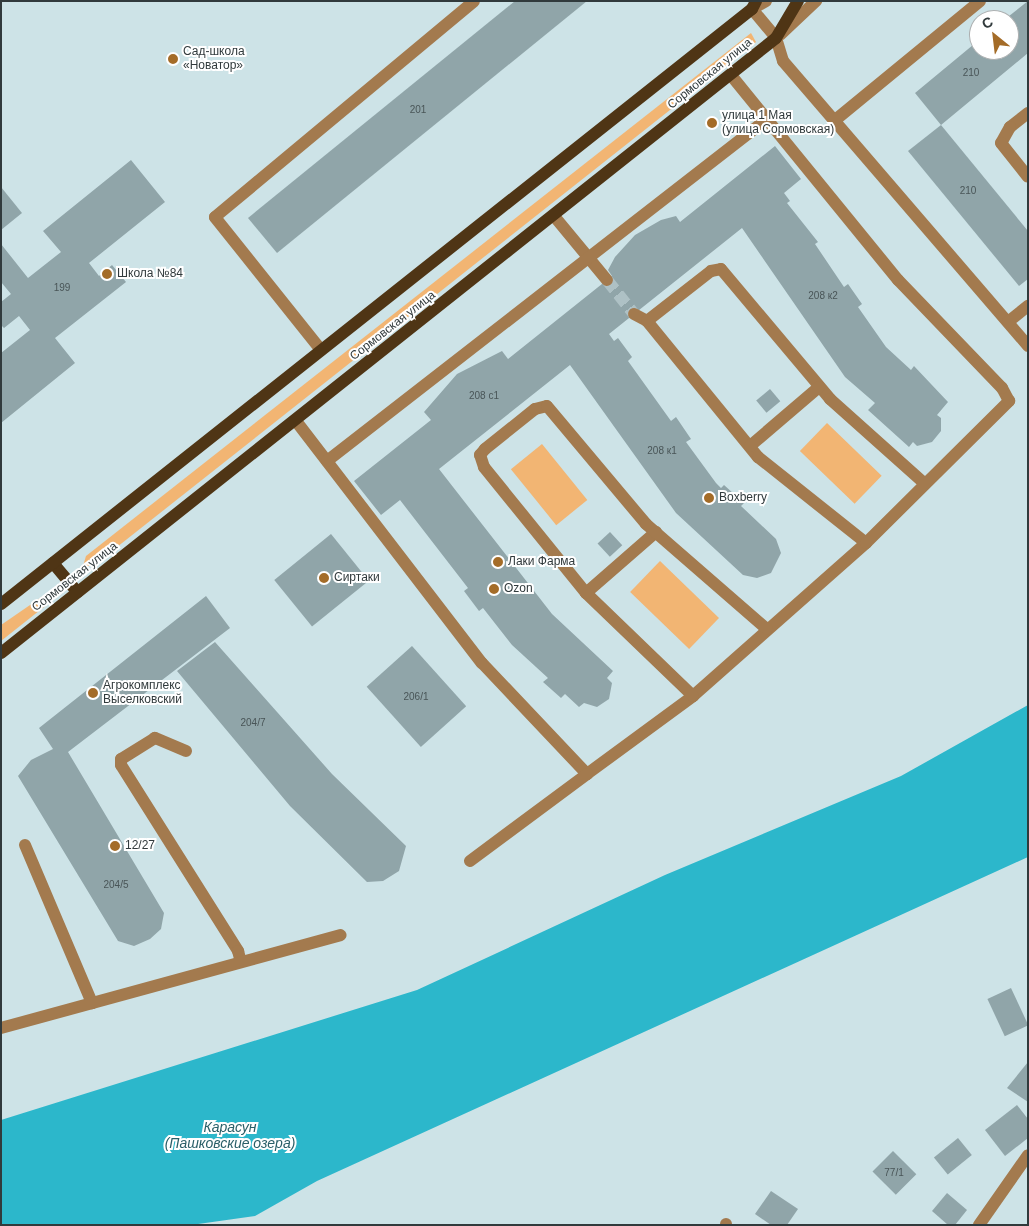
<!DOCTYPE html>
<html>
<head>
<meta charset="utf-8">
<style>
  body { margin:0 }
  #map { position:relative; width:1029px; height:1226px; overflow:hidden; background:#cde3e7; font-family:Arial,sans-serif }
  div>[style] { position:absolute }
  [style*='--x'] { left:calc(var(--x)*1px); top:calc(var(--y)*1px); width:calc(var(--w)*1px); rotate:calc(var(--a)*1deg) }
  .green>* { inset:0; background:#f2b573; transform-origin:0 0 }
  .water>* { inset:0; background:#2cb7cb }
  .building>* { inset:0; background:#90a5a9; transform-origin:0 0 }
  .minor-tunnel>* { height:12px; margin-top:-6px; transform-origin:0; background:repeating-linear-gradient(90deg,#aec1c5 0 12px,transparent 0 18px) }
  .minor>* { height:12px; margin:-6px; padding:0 6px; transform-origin:6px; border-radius:6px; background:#a37a4e }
  .major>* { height:12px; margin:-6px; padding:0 6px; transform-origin:6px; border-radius:6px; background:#4f3515 }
  .dots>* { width:14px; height:14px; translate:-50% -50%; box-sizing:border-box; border:2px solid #fff; border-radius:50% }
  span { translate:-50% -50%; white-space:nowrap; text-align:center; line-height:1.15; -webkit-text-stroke:4px #fff; paint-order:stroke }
  .number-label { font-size:10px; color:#495557 }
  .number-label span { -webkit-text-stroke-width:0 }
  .poi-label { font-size:12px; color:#313a3c }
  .left { translate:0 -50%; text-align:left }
  .street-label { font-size:12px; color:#313a3c }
  .water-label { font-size:14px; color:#2a5f68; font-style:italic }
  .frame { position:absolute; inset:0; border:2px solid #313a3c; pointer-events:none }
  .north { position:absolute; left:969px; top:10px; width:50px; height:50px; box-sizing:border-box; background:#fff; border:1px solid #adb0b1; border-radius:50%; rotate:331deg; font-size:14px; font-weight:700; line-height:20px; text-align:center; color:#313a3c }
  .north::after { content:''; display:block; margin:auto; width:18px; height:22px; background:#a46c28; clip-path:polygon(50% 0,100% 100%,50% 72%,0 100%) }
</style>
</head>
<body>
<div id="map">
  <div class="green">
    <div style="clip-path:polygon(751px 33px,756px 42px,93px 566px,83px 566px,86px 556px)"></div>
    <div style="left:827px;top:423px;width:76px;height:39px;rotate:44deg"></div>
    <div style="left:542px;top:444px;width:72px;height:40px;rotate:51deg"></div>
    <div style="left:660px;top:561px;width:82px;height:43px;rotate:44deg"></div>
    <div style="clip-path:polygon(46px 594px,49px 603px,1px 641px,1px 625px)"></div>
  </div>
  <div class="water">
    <div style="clip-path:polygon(1028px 705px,1028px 857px,317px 1181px,255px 1216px,191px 1225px,1px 1225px,1px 1120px,417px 990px,665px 875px,901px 776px)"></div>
  </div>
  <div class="building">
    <div style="clip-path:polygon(515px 1px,587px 1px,277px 253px,248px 218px)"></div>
    <div style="clip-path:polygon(1028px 1px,1028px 53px,941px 125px,915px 93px,979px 40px,979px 50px,1009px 50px,1009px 20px,1004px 20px)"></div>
    <div style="clip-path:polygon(941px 125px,1028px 231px,1028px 279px,1019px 286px,908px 151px)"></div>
    <div style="clip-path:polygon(775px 146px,801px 179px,784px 193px,790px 201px,787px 203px,818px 242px,815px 244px,844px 287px,848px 284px,862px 304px,858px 307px,886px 347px,911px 370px,914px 366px,948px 402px,937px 415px,941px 418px,941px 431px,932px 442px,917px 446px,913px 442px,909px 447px,868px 410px,875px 403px,845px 377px,742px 228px,609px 334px,614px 341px,618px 338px,632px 357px,628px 361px,671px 421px,676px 417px,691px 439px,686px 442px,716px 483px,721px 488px,724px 485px,744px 503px,741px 506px,776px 539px,781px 553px,771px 573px,757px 578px,743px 575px,676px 513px,570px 365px,439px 469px,552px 614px,613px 671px,607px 678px,612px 683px,609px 699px,597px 707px,584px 703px,579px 707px,565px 694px,561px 698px,543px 682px,548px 678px,512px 645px,483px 608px,479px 611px,464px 591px,468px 588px,400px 500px,381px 515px,354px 481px,431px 420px,424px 412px,457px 374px,502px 351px,508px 359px,612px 276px,608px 270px,615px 257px,635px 235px,661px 220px,676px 216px,680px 222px)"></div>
    <div style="clip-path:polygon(131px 160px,165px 202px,89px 263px,99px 276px,112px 265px,126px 282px,55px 338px,75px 363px,1px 423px,1px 353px,30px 330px,19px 316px,4px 328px,1px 325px,1px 302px,11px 294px,1px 282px,1px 244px,28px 278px,61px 252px,43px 231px)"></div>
    <div style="clip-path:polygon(1px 187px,22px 213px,1px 230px)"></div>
    <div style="left:770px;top:389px;width:16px;height:18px;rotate:50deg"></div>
    <div style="left:610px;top:532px;width:18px;height:17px;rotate:47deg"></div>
    <div style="left:331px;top:534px;width:60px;height:73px;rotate:51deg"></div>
    <div style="clip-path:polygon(206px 596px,230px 628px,68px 752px,164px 913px,161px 929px,150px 939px,134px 946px,118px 941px,18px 776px,31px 760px,53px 749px,39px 728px)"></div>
    <div style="clip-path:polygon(215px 642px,332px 774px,406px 846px,399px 871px,383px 881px,367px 882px,290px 806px,177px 671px)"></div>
    <div style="left:412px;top:646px;width:81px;height:61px;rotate:48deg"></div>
    <div style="left:1011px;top:988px;width:41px;height:26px;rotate:65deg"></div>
    <div style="clip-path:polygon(1028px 1062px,1028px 1102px,1007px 1088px)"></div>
    <div style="clip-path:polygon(1017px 1105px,1028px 1119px,1028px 1138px,1005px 1156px,985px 1130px)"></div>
    <div style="left:958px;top:1138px;width:22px;height:31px;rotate:51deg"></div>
    <div style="left:893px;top:1151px;width:33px;height:29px;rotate:45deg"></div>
    <div style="clip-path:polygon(771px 1191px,798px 1209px,787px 1225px,771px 1225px,755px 1214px)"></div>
    <div style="clip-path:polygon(947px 1193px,967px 1210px,955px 1225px,948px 1225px,932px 1211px)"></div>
  </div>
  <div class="minor-tunnel">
    <div style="--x:607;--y:280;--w:43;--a:51.5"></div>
  </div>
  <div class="minor">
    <div style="--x:766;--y:1;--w:16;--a:150"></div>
    <div style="--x:752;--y:9;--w:38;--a:50"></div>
    <div style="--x:776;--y:38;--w:24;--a:73"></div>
    <div style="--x:783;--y:61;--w:376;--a:49.3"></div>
    <div style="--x:780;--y:35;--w:50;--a:-43.4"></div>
    <div style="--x:1028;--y:113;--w:23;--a:142"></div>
    <div style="--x:1010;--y:127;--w:18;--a:119"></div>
    <div style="--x:1001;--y:143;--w:43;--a:51.5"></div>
    <div style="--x:834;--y:121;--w:189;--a:-39.4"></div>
    <div style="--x:554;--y:216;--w:83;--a:50.4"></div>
    <div style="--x:634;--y:314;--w:15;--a:28"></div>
    <div style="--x:647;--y:321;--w:176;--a:50.8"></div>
    <div style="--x:758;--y:457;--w:138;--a:38.5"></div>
    <div style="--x:647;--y:321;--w:81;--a:-38"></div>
    <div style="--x:711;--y:271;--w:10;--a:-11"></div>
    <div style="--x:721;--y:269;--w:170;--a:50"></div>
    <div style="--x:830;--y:399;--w:127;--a:41.8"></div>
    <div style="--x:1008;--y:322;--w:26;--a:-39"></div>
    <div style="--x:321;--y:350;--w:170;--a:-128.6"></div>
    <div style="--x:215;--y:217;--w:337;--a:-39.8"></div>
    <div style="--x:296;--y:421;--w:305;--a:52.5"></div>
    <div style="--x:482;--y:663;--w:153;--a:46.6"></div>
    <div style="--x:587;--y:774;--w:132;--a:-36.3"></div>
    <div style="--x:693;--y:696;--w:231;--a:-41.5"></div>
    <div style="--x:866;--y:543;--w:202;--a:-44.8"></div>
    <div style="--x:1009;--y:401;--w:15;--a:-118"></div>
    <div style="--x:1002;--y:388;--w:150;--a:-133.9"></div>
    <div style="--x:898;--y:280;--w:264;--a:-129.2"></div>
    <div style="--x:750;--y:446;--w:91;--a:-40.5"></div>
    <div style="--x:327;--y:461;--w:557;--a:-37.86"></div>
    <div style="--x:586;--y:593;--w:93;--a:-41.1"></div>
    <div style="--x:693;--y:696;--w:149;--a:-136.1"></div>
    <div style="--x:586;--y:593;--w:162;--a:-129"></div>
    <div style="--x:484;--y:467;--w:13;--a:-108"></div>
    <div style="--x:480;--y:455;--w:8;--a:-50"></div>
    <div style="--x:485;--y:449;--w:64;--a:-38.7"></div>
    <div style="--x:535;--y:409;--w:12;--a:-14"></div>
    <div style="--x:547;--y:406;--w:154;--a:50"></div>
    <div style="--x:646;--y:524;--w:160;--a:41"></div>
    <div style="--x:186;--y:751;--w:34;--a:-157"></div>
    <div style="--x:155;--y:738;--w:40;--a:148"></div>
    <div style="--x:121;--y:759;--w:6;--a:90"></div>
    <div style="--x:121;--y:765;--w:220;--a:57.8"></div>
    <div style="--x:238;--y:951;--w:11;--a:75"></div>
    <div style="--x:25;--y:845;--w:172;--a:67"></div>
    <div style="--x:470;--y:861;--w:146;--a:-36.6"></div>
    <div style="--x:1;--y:1028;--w:352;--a:-15.3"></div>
    <div style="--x:726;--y:1224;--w:1;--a:90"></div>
    <div style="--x:979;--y:1225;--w:85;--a:-55"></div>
  </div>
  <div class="major">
    <div style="--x:53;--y:563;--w:38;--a:50"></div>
    <div style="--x:1;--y:604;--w:958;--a:-38.39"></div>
    <div style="--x:752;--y:9;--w:9;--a:-63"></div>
    <div style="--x:1;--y:653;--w:989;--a:-38.43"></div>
    <div style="--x:776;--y:38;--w:43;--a:-59.3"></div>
  </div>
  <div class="dots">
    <div style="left:173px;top:59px;background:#a46c28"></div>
    <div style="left:712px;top:123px;background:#a46c28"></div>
    <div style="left:107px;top:274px;background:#a46c28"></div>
    <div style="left:709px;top:498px;background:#a46c28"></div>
    <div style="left:498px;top:562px;background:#a46c28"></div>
    <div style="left:324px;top:578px;background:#a46c28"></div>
    <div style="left:494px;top:589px;background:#a46c28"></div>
    <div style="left:93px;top:693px;background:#a46c28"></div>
    <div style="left:115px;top:846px;background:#a46c28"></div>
  </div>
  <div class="number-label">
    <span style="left:971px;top:73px">210</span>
    <span style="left:418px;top:110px">201</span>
    <span style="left:968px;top:191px">210</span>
    <span style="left:62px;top:288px">199</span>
    <span style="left:823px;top:296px">208 к2</span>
    <span style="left:484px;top:396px">208 с1</span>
    <span style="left:662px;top:451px">208 к1</span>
    <span style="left:416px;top:697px">206/1</span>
    <span style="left:253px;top:723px">204/7</span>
    <span style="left:116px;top:885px">204/5</span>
    <span style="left:894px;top:1173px">77/1</span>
  </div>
  <div class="poi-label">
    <span class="left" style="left:183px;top:59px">Сад-школа<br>«Новатор»</span>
    <span class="left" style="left:722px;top:123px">улица 1 Мая<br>(улица Сормовская)</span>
    <span class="left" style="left:117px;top:274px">Школа №84</span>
    <span class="left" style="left:719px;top:498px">Boxberry</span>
    <span class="left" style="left:508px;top:562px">Лаки Фарма</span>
    <span class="left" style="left:334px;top:578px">Сиртаки</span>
    <span class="left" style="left:504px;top:589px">Ozon</span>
    <span class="left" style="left:103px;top:693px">Агрокомплекс<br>Выселковский</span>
    <span class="left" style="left:125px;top:846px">12/27</span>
  </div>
  <div class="street-label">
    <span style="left:710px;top:74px;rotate:-39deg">Сормовская улица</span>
    <span style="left:393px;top:326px;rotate:-38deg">Сормовская улица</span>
    <span style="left:75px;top:577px;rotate:-38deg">Сормовская улица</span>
  </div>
  <div class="water-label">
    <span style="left:230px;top:1135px">Карасун<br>(Пашковские озера)</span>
  </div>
  <div class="frame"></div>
  <div class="north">С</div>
</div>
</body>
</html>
